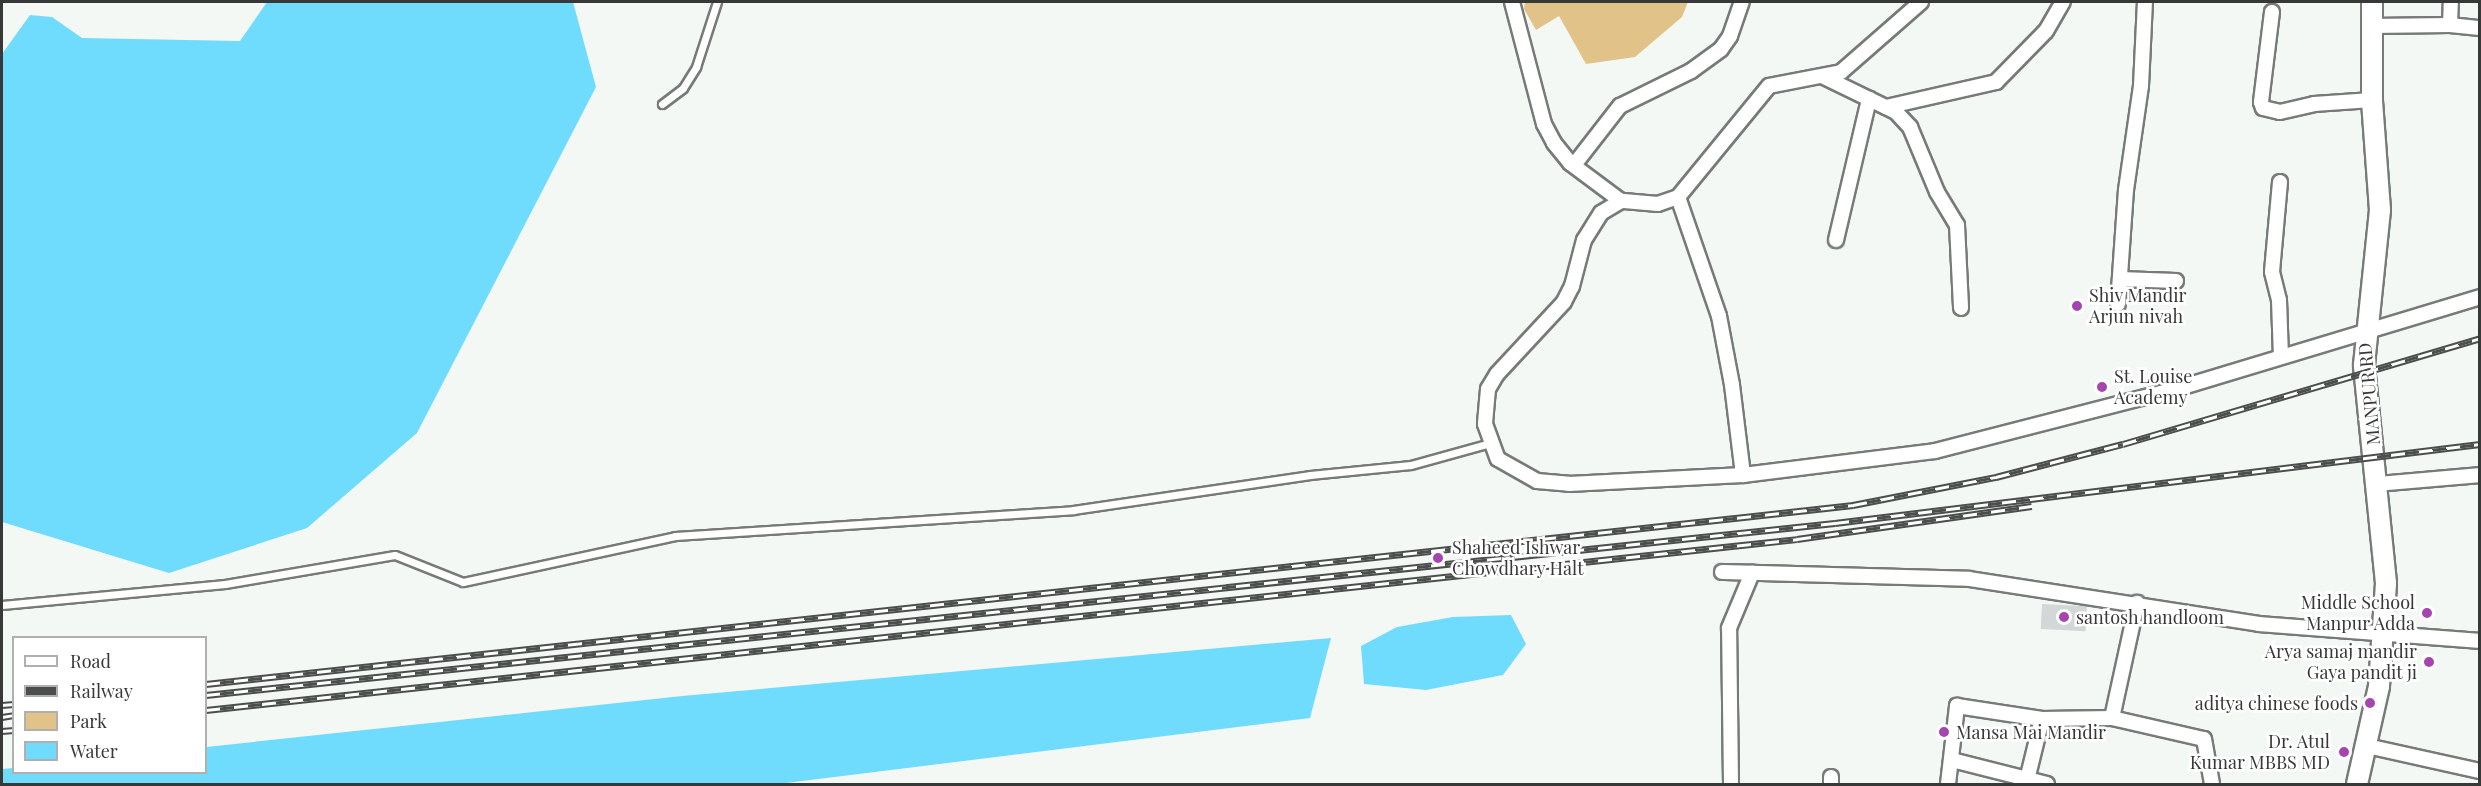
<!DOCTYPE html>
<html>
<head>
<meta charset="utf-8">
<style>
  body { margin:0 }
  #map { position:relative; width:2481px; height:786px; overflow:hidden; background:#f4f8f5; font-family:"Playfair Display",serif }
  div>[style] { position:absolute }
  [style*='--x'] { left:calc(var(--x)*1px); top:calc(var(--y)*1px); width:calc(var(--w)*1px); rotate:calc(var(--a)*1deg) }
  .green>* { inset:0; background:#e1c38a }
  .water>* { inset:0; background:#6fdcfe }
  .building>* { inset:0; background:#d2d8d7; transform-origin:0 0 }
  .roads { filter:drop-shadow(2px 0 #777b78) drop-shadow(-2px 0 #777b78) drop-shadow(0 2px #777b78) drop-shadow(0 -2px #777b78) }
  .service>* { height:7px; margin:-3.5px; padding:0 3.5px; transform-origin:3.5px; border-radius:3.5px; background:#fff }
  .minor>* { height:14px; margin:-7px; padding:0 7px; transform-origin:7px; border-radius:7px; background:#fff }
  .secondary>* { height:20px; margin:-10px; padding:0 10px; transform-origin:10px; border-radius:10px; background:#fff }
  .rail>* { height:7px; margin-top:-3.5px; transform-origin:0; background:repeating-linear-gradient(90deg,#fff 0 14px,#4c4e4d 0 28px); box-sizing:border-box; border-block:2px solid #4c4e4d }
  .dots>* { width:16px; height:16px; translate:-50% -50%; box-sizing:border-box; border:3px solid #fff; border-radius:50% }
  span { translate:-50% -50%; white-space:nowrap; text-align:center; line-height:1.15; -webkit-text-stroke:5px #fff; paint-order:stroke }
  .poi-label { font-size:18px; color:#373938 }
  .left { translate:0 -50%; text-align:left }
  .right { translate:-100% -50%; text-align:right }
  .street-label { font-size:18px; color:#373938 }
  .frame { position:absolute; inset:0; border:3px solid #373938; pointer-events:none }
  .legend { position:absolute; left:12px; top:636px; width:195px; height:138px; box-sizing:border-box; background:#fff; border:2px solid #afb0af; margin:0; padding:8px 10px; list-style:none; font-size:18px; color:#373938 }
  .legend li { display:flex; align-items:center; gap:12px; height:30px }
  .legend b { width:30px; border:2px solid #afb0af }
</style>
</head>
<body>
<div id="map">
  <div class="green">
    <div style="clip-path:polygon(1525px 2px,1688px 2px,1682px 17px,1635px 57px,1586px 64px,1559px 16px,1536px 30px,1524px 9px)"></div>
  </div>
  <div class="water">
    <div style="clip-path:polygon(267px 2px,573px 2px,596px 87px,417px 433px,307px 528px,169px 573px,2px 522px,2px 54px,30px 15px,52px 17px,82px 38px,240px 41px)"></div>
    <div style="clip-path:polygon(1511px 615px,1526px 644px,1503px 675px,1426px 690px,1364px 684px,1361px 646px,1397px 627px,1453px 617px)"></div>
    <div style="clip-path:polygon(1331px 638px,1310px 718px,778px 784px,2px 784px,2px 769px,13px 768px,14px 772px,206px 772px,206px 747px,682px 696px)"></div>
  </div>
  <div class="building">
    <div style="left:2042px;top:604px;width:45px;height:25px;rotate:3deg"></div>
  </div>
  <div class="roads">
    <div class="service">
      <div style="--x:662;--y:104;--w:26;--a:-37"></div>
      <div style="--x:683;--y:88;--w:25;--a:-58"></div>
      <div style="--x:696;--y:67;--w:68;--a:-72.1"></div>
      <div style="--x:2;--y:605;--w:224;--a:-5.4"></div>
      <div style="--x:225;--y:584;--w:172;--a:-9.7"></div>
      <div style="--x:395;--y:555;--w:73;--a:21.7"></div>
      <div style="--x:463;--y:582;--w:217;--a:-12.2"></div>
      <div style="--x:675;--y:536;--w:399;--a:-3.7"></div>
      <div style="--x:1073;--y:510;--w:240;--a:-8.4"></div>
      <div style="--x:1310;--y:475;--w:101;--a:-5.7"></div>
      <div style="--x:1411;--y:465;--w:82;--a:-15.6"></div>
    </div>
    <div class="minor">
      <div style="--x:1512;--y:2;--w:126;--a:75.3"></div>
      <div style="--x:1544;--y:124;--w:21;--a:62"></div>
      <div style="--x:1554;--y:143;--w:26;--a:51"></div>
      <div style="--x:1570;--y:163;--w:64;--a:36.7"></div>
      <div style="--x:1921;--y:2;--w:106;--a:138.8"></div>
      <div style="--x:1841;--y:72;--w:73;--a:169"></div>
      <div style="--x:1769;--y:86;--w:144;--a:129.3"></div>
      <div style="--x:1678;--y:197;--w:21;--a:161"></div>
      <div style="--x:1658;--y:204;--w:37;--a:-175"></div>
      <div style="--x:1621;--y:201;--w:23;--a:149"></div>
      <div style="--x:1601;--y:213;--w:32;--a:122"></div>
      <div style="--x:1584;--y:240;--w:48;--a:104.6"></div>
      <div style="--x:1572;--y:286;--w:18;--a:117"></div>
      <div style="--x:1564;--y:302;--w:98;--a:132.9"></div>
      <div style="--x:1497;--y:374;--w:17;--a:121"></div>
      <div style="--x:1488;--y:389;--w:35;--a:95"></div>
      <div style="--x:1485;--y:424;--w:37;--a:70"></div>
      <div style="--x:1498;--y:459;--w:45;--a:29.4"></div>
      <div style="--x:1537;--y:481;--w:32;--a:5"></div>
      <div style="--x:1569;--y:484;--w:174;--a:-3"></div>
      <div style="--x:1743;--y:475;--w:193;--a:-7.1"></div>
      <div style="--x:1935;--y:451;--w:249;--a:-14.4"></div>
      <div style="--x:2176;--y:389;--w:318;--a:-16.8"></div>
      <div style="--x:2272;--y:12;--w:91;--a:97"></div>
      <div style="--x:2261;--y:102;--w:6;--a:72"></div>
      <div style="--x:2263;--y:108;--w:17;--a:13"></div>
      <div style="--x:2280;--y:112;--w:35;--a:-13"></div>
      <div style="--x:2314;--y:104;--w:58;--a:-3.9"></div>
      <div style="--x:2450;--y:25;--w:23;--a:-88"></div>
      <div style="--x:2371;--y:26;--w:79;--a:-0.7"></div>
      <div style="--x:2450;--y:25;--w:30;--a:6"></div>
      <div style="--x:1824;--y:77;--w:80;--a:25.9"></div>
      <div style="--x:1896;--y:112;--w:21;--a:47"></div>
      <div style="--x:1910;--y:127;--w:70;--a:67.4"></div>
      <div style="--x:1937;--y:192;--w:39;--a:59"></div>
      <div style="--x:1957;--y:225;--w:83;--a:87.2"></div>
      <div style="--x:1886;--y:107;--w:113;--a:-12.8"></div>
      <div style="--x:1996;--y:82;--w:71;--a:-45.6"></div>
      <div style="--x:2046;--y:31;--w:34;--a:-60"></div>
      <div style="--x:1574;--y:165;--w:75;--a:-52.1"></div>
      <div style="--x:1620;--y:106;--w:79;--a:-26.2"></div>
      <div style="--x:1691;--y:71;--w:37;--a:-36"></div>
      <div style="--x:1721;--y:49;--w:16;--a:-55"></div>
      <div style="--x:1730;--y:36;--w:36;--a:-71"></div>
      <div style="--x:2280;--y:182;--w:90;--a:95.1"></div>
      <div style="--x:2272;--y:272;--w:29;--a:76"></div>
      <div style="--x:2279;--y:300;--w:57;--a:88"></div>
      <div style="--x:1678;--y:197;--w:126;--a:71"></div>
      <div style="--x:1719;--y:316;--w:70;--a:79.3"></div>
      <div style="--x:1732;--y:385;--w:91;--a:83"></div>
      <div style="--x:1836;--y:240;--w:145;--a:-76.8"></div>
      <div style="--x:2120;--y:279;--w:56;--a:2"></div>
      <div style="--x:2118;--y:304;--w:114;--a:-86"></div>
      <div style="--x:2126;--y:190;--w:105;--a:-81.8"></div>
      <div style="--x:2141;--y:86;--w:84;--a:-87.3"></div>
      <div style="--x:2377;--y:484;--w:103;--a:-5"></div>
      <div style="--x:1722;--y:572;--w:247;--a:1.6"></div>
      <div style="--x:1969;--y:579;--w:293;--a:8.8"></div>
      <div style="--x:2259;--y:624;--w:222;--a:4.4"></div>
      <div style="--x:2112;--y:718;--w:118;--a:-77.7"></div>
      <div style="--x:2367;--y:746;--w:116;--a:12.5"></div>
      <div style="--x:1952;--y:760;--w:98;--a:14.2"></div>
      <div style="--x:1831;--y:777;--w:7;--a:90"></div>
      <div style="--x:1731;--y:784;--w:156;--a:-90.7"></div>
      <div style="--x:1729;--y:628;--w:60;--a:-67.3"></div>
      <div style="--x:1948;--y:784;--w:79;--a:-83.4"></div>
      <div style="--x:1957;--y:706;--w:86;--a:8.7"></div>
      <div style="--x:2042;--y:719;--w:70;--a:-0.8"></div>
      <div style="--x:2112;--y:718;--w:94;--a:12.9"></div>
      <div style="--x:2204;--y:739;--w:46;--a:79.9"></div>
      <div style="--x:2026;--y:784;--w:67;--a:-76.2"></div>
    </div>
    <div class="secondary">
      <div style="--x:2357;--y:784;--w:100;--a:-77.3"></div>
      <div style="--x:2379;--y:686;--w:103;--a:-86.1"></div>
      <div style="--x:2386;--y:583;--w:219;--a:-95.8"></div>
      <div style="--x:2364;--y:365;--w:156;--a:-84.1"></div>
      <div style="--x:2380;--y:210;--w:110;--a:-94.2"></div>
      <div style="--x:2372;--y:100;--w:98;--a:-90"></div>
    </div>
  </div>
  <div class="rail">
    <div style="--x:206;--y:684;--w:1657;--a:-6.2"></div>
    <div style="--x:1853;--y:505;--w:146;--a:-11.1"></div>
    <div style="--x:1996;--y:477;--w:131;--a:-14.6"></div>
    <div style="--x:2123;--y:444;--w:372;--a:-16.5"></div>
    <div style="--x:206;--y:695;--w:1638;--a:-6.03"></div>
    <div style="--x:1835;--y:523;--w:650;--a:-6.98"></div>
    <div style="--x:2;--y:705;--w:12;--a:-5"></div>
    <div style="--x:206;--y:710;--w:1600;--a:-6.13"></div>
    <div style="--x:1797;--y:539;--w:237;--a:-8"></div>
    <div style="--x:2;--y:717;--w:12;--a:-9"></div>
    <div style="--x:2;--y:731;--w:12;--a:-5"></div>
  </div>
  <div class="dots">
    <div style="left:2077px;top:306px;background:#a546ae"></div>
    <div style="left:2102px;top:387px;background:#a546ae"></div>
    <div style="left:1438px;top:558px;background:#a546ae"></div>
    <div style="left:2427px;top:613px;background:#a546ae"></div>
    <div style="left:2064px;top:617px;background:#a546ae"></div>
    <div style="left:2429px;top:662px;background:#a546ae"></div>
    <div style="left:2370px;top:703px;background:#a546ae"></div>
    <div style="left:1944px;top:732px;background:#a546ae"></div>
    <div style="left:2344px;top:752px;background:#a546ae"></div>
  </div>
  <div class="poi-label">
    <span class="left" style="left:2089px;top:306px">Shiv Mandir<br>Arjun nivah</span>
    <span class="left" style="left:2114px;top:387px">St. Louise<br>Academy</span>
    <span class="left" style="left:1452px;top:558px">Shaheed Ishwar<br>Chowdhary Halt</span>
    <span class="right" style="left:2415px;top:613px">Middle School<br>Manpur Adda</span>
    <span class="left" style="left:2076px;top:617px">santosh handloom</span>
    <span class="right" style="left:2417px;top:662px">Arya samaj mandir<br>Gaya pandit ji</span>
    <span class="right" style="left:2358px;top:703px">aditya chinese foods</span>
    <span class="left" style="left:1956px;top:732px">Mansa Mai Mandir</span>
    <span class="right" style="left:2330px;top:752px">Dr. Atul<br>Kumar MBBS MD</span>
  </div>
  <div class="street-label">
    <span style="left:2369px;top:394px;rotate:-95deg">MANPUR RD</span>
  </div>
  <div class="frame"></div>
  <ul class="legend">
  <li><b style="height:8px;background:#fff"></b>Road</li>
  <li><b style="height:8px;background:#4c4e4d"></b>Railway</li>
  <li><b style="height:16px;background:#e1c38a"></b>Park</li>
  <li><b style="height:16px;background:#6fdcfe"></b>Water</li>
  </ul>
</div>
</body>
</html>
